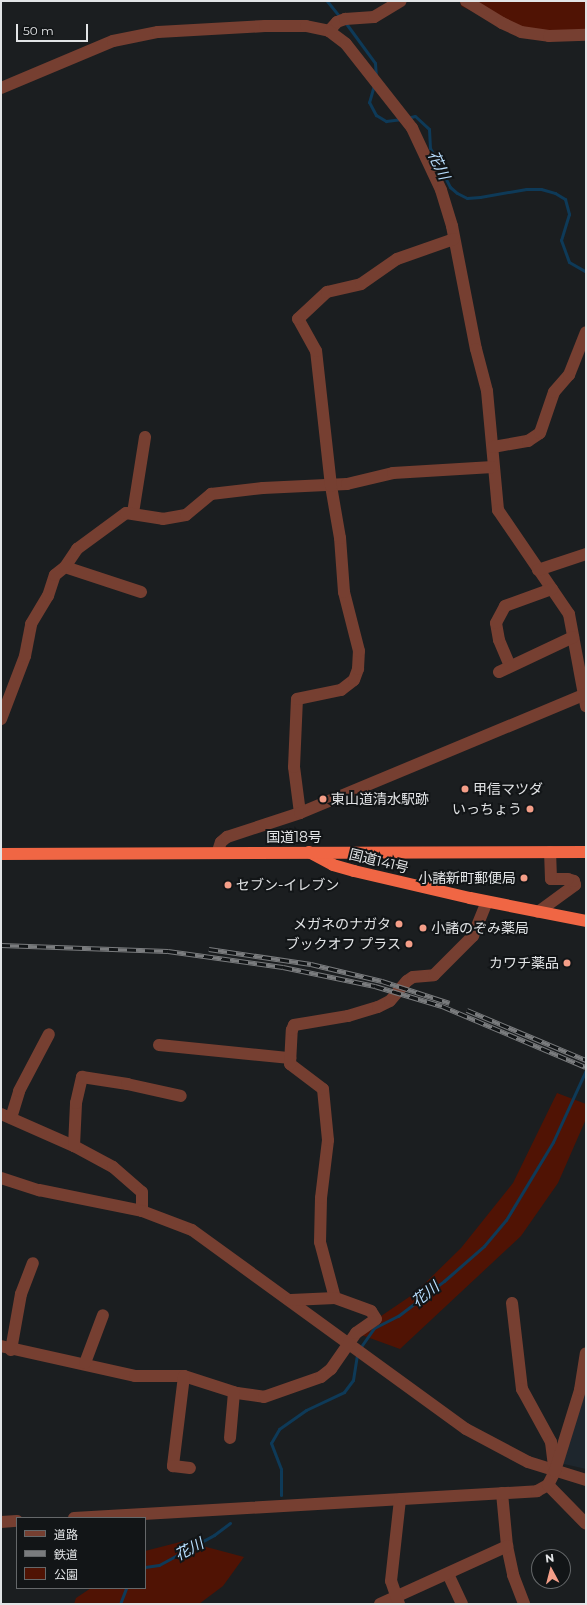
<!DOCTYPE html>
<html>
<head>
<meta charset="utf-8">
<style>
  body { margin:0 }
  #map { position:relative; width:587px; height:1605px; overflow:hidden; background:#1b1e20; font-family:Montserrat,"Noto Sans JP",sans-serif }
  div>[style] { position:absolute }
  [style*='--x'] { left:calc(var(--x)*1px); top:calc(var(--y)*1px); width:calc(var(--w)*1px); rotate:calc(var(--a)*1deg) }
  .built>* { inset:0; background:#1e262d }
  .green>* { inset:0; background:#501304 }
  .stream>* { height:3px; margin:-1.5px; padding:0 1.5px; transform-origin:1.5px; border-radius:1.5px; background:#0e3a58 }
  .minor>* { height:12px; margin:-6px; padding:0 6px; transform-origin:6px; border-radius:6px; background:#763f31 }
  .highway>* { height:12px; margin:-6px; padding:0 6px; transform-origin:6px; border-radius:6px; background:#f06644 }
  .rail>* { height:4.5px; margin-top:-2.25px; transform-origin:0; background:repeating-linear-gradient(90deg,#121517 0 9px,#7a7c7e 0 18px); box-sizing:border-box; border-block:1px solid #7a7c7e }
  .dots>* { width:11px; height:11px; translate:-50% -50%; box-sizing:border-box; border:2px solid #121517; border-radius:50% }
  span { translate:-50% -50%; white-space:nowrap; text-align:center; line-height:1.15; -webkit-text-stroke:4px #121517; paint-order:stroke }
  .poi-label { font-size:14px; color:#e2e4e6 }
  .left { translate:0 -50%; text-align:left }
  .right { translate:-100% -50%; text-align:right }
  .street-label { font-size:14px; color:#e2e4e6 }
  .water-label { font-size:15px; color:#b9dfff; font-style:italic }
  .frame { position:absolute; inset:0; border:2px solid #e2e4e6; pointer-events:none }
  .legend { position:absolute; left:16px; top:1517px; width:130px; height:72px; box-sizing:border-box; background:#121517; border:1px solid #65686a; margin:0; padding:5px 7px; list-style:none; font-size:12px; color:#e2e4e6 }
  .legend li { display:flex; align-items:center; gap:8px; height:20px }
  .legend b { width:20px; border:1px solid #65686a }
  .north { position:absolute; left:531px; top:1549px; width:40px; height:40px; box-sizing:border-box; background:#121517; border:1px solid #65686a; border-radius:50%; rotate:353deg; font-size:11px; font-weight:700; line-height:16px; text-align:center; color:#e2e4e6 }
  .north::after { content:''; display:block; margin:auto; width:14px; height:18px; background:#f49e88; clip-path:polygon(50% 0,100% 100%,50% 72%,0 100%) }
  .scale { position:absolute; left:16px; top:24px; width:72px; height:18px; box-sizing:border-box; border:2px solid #e2e4e6; border-top:0; padding-left:5px; font-size:12px; line-height:14px; white-space:nowrap; color:#e2e4e6; -webkit-text-stroke:3px #121517; paint-order:stroke }
</style>
</head>
<body>
<div id="map">
  <div class="built">
    <div style="clip-path:polygon(586px 1353px,586px 1469px,564px 1464px,555px 1471px)"></div>
  </div>
  <div class="green">
    <div style="clip-path:polygon(460px 1px,586px 1px,586px 31px,525px 36px,461px 6px)"></div>
    <div style="clip-path:polygon(557px 1093px,586px 1104px,586px 1119px,558px 1183px,521px 1236px,400px 1349px,356px 1333px,415px 1293px,461px 1248px,513px 1183px)"></div>
    <div style="clip-path:polygon(184px 1541px,244px 1557px,223px 1586px,199px 1604px,74px 1604px,76px 1598px,91px 1588px,145px 1588px,145px 1551px)"></div>
  </div>
  <div class="stream">
    <div style="--x:327;--y:1;--w:22;--a:51"></div>
    <div style="--x:345;--y:22;--w:51;--a:53.8"></div>
    <div style="--x:375;--y:63;--w:13;--a:86"></div>
    <div style="--x:374;--y:85;--w:18;--a:106"></div>
    <div style="--x:369;--y:102;--w:15;--a:62"></div>
    <div style="--x:376;--y:115;--w:12;--a:31"></div>
    <div style="--x:386;--y:121;--w:16;--a:-7"></div>
    <div style="--x:407;--y:118;--w:8;--a:-14"></div>
    <div style="--x:415;--y:116;--w:19;--a:43"></div>
    <div style="--x:429;--y:129;--w:19;--a:87"></div>
    <div style="--x:430;--y:148;--w:44;--a:62.9"></div>
    <div style="--x:450;--y:187;--w:9;--a:41"></div>
    <div style="--x:457;--y:193;--w:11;--a:27"></div>
    <div style="--x:467;--y:198;--w:13;--a:-4"></div>
    <div style="--x:480;--y:197;--w:47;--a:-9.9"></div>
    <div style="--x:526;--y:189;--w:15;--a:0"></div>
    <div style="--x:541;--y:189;--w:15;--a:16"></div>
    <div style="--x:555;--y:193;--w:12;--a:31"></div>
    <div style="--x:565;--y:199;--w:16;--a:75"></div>
    <div style="--x:569;--y:214;--w:27;--a:107"></div>
    <div style="--x:561;--y:240;--w:23;--a:70"></div>
    <div style="--x:569;--y:262;--w:20;--a:30"></div>
    <div style="--x:360;--y:1348;--w:24;--a:-55"></div>
    <div style="--x:374;--y:1328;--w:27;--a:-27"></div>
    <div style="--x:398;--y:1316;--w:58;--a:-37.3"></div>
    <div style="--x:444;--y:1281;--w:53;--a:-41.2"></div>
    <div style="--x:484;--y:1246;--w:34;--a:-50"></div>
    <div style="--x:506;--y:1220;--w:91;--a:-58.9"></div>
    <div style="--x:553;--y:1142;--w:79;--a:-65.4"></div>
    <div style="--x:281;--y:1495;--w:26;--a:-90"></div>
    <div style="--x:281;--y:1469;--w:28;--a:-111"></div>
    <div style="--x:271;--y:1443;--w:16;--a:-60"></div>
    <div style="--x:279;--y:1429;--w:33;--a:-35"></div>
    <div style="--x:306;--y:1410;--w:42;--a:-25.3"></div>
    <div style="--x:344;--y:1392;--w:15;--a:-53"></div>
    <div style="--x:353;--y:1380;--w:25;--a:-81"></div>
    <div style="--x:145;--y:1567;--w:14;--a:-8"></div>
    <div style="--x:159;--y:1565;--w:63;--a:-28.6"></div>
    <div style="--x:214;--y:1535;--w:20;--a:-37"></div>
    <div style="--x:120;--y:1604;--w:17;--a:-69"></div>
  </div>
  <div class="minor">
    <div style="--x:466;--y:1;--w:42;--a:31.4"></div>
    <div style="--x:502;--y:23;--w:21;--a:25"></div>
    <div style="--x:521;--y:32;--w:28;--a:8"></div>
    <div style="--x:549;--y:36;--w:37;--a:-2"></div>
    <div style="--x:329;--y:31;--w:12;--a:-48"></div>
    <div style="--x:337;--y:22;--w:9;--a:-21"></div>
    <div style="--x:345;--y:19;--w:29;--a:-4"></div>
    <div style="--x:374;--y:17;--w:31;--a:-31"></div>
    <div style="--x:1;--y:88;--w:121;--a:-22.8"></div>
    <div style="--x:113;--y:41;--w:46;--a:-11.3"></div>
    <div style="--x:158;--y:32;--w:107;--a:-3.2"></div>
    <div style="--x:265;--y:26;--w:41;--a:0"></div>
    <div style="--x:306;--y:26;--w:24;--a:12"></div>
    <div style="--x:329;--y:31;--w:21;--a:37"></div>
    <div style="--x:346;--y:44;--w:107;--a:51.8"></div>
    <div style="--x:412;--y:128;--w:68;--a:64.9"></div>
    <div style="--x:441;--y:190;--w:38;--a:73"></div>
    <div style="--x:452;--y:226;--w:125;--a:79"></div>
    <div style="--x:476;--y:349;--w:43;--a:75.3"></div>
    <div style="--x:487;--y:391;--w:120;--a:84.7"></div>
    <div style="--x:498;--y:510;--w:126;--a:55.7"></div>
    <div style="--x:569;--y:614;--w:94;--a:79.5"></div>
    <div style="--x:493;--y:447;--w:36;--a:-10"></div>
    <div style="--x:528;--y:441;--w:14;--a:-34"></div>
    <div style="--x:540;--y:433;--w:43;--a:-71.1"></div>
    <div style="--x:554;--y:392;--w:23;--a:-49"></div>
    <div style="--x:569;--y:375;--w:46;--a:-68.4"></div>
    <div style="--x:133;--y:513;--w:77;--a:-81"></div>
    <div style="--x:65;--y:567;--w:80;--a:18.2"></div>
    <div style="--x:538;--y:570;--w:51;--a:-18.4"></div>
    <div style="--x:510;--y:666;--w:28;--a:-113"></div>
    <div style="--x:499;--y:640;--w:17;--a:-100"></div>
    <div style="--x:496;--y:623;--w:19;--a:-62"></div>
    <div style="--x:505;--y:606;--w:50;--a:-19.9"></div>
    <div style="--x:499;--y:672;--w:82;--a:-25.3"></div>
    <div style="--x:1;--y:719;--w:67;--a:-69.1"></div>
    <div style="--x:25;--y:656;--w:33;--a:-79"></div>
    <div style="--x:31;--y:624;--w:33;--a:-59"></div>
    <div style="--x:48;--y:596;--w:22;--a:-72"></div>
    <div style="--x:55;--y:575;--w:13;--a:-39"></div>
    <div style="--x:65;--y:567;--w:22;--a:-56"></div>
    <div style="--x:77;--y:549;--w:61;--a:-36.3"></div>
    <div style="--x:126;--y:513;--w:37;--a:9"></div>
    <div style="--x:163;--y:519;--w:23;--a:-10"></div>
    <div style="--x:186;--y:515;--w:33;--a:-40"></div>
    <div style="--x:211;--y:494;--w:52;--a:-6.6"></div>
    <div style="--x:263;--y:488;--w:84;--a:-2.7"></div>
    <div style="--x:347;--y:484;--w:47;--a:-13.4"></div>
    <div style="--x:393;--y:473;--w:100;--a:-3.4"></div>
    <div style="--x:300;--y:813;--w:46;--a:-97.4"></div>
    <div style="--x:294;--y:767;--w:68;--a:-87.5"></div>
    <div style="--x:297;--y:699;--w:45;--a:-11.6"></div>
    <div style="--x:341;--y:690;--w:16;--a:-38"></div>
    <div style="--x:354;--y:680;--w:12;--a:-70"></div>
    <div style="--x:358;--y:669;--w:18;--a:-87"></div>
    <div style="--x:359;--y:651;--w:61;--a:-104.3"></div>
    <div style="--x:344;--y:592;--w:54;--a:-94.2"></div>
    <div style="--x:340;--y:538;--w:53;--a:-99.8"></div>
    <div style="--x:331;--y:486;--w:136;--a:-96.3"></div>
    <div style="--x:316;--y:351;--w:37;--a:-119"></div>
    <div style="--x:298;--y:319;--w:40;--a:-43"></div>
    <div style="--x:327;--y:292;--w:35;--a:-13"></div>
    <div style="--x:361;--y:284;--w:44;--a:-34.8"></div>
    <div style="--x:397;--y:259;--w:60;--a:-19.3"></div>
    <div style="--x:218;--y:851;--w:9;--a:-72"></div>
    <div style="--x:221;--y:842;--w:8;--a:-40"></div>
    <div style="--x:227;--y:837;--w:77;--a:-18.2"></div>
    <div style="--x:300;--y:813;--w:310;--a:-22.6"></div>
    <div style="--x:538;--y:912;--w:46;--a:-36.1"></div>
    <div style="--x:575;--y:885;--w:4;--a:-104"></div>
    <div style="--x:574;--y:881;--w:6;--a:-162"></div>
    <div style="--x:568;--y:879;--w:17;--a:180"></div>
    <div style="--x:551;--y:879;--w:27;--a:-92"></div>
    <div style="--x:159;--y:1045;--w:132;--a:5.7"></div>
    <div style="--x:1;--y:1114;--w:80;--a:23.7"></div>
    <div style="--x:74;--y:1146;--w:44;--a:28.3"></div>
    <div style="--x:113;--y:1167;--w:38;--a:41"></div>
    <div style="--x:142;--y:1192;--w:19;--a:90"></div>
    <div style="--x:11;--y:1118;--w:28;--a:-73"></div>
    <div style="--x:19;--y:1091;--w:64;--a:-62.2"></div>
    <div style="--x:74;--y:1146;--w:43;--a:-87.3"></div>
    <div style="--x:76;--y:1103;--w:27;--a:-77"></div>
    <div style="--x:82;--y:1077;--w:46;--a:8.8"></div>
    <div style="--x:127;--y:1084;--w:55;--a:12.5"></div>
    <div style="--x:1;--y:1178;--w:40;--a:18"></div>
    <div style="--x:39;--y:1190;--w:105;--a:11.5"></div>
    <div style="--x:142;--y:1211;--w:53;--a:20.8"></div>
    <div style="--x:192;--y:1230;--w:339;--a:36"></div>
    <div style="--x:466;--y:1429;--w:70;--a:28"></div>
    <div style="--x:528;--y:1462;--w:61;--a:17.2"></div>
    <div style="--x:335;--y:1298;--w:58;--a:-105"></div>
    <div style="--x:320;--y:1242;--w:44;--a:-88.7"></div>
    <div style="--x:321;--y:1198;--w:58;--a:-83.1"></div>
    <div style="--x:328;--y:1140;--w:51;--a:-95.6"></div>
    <div style="--x:323;--y:1089;--w:41;--a:-142.9"></div>
    <div style="--x:290;--y:1064;--w:34;--a:-87"></div>
    <div style="--x:292;--y:1030;--w:5;--a:-68"></div>
    <div style="--x:294;--y:1025;--w:55;--a:-9.5"></div>
    <div style="--x:348;--y:1016;--w:31;--a:-17"></div>
    <div style="--x:378;--y:1007;--w:13;--a:-27"></div>
    <div style="--x:390;--y:1001;--w:26;--a:-50"></div>
    <div style="--x:407;--y:981;--w:7;--a:-34"></div>
    <div style="--x:413;--y:977;--w:21;--a:-5"></div>
    <div style="--x:434;--y:975;--w:55;--a:-45"></div>
    <div style="--x:473;--y:936;--w:37;--a:-68"></div>
    <div style="--x:512;--y:1303;--w:87;--a:83.4"></div>
    <div style="--x:522;--y:1389;--w:60;--a:61.3"></div>
    <div style="--x:551;--y:1442;--w:24;--a:83"></div>
    <div style="--x:1;--y:1346;--w:137;--a:12.6"></div>
    <div style="--x:135;--y:1376;--w:49;--a:0"></div>
    <div style="--x:184;--y:1376;--w:56;--a:17.8"></div>
    <div style="--x:237;--y:1393;--w:27;--a:8"></div>
    <div style="--x:264;--y:1397;--w:60;--a:-19.3"></div>
    <div style="--x:321;--y:1377;--w:13;--a:-39"></div>
    <div style="--x:331;--y:1369;--w:44;--a:-55.2"></div>
    <div style="--x:356;--y:1333;--w:24;--a:-35"></div>
    <div style="--x:376;--y:1319;--w:9;--a:-122"></div>
    <div style="--x:371;--y:1311;--w:38;--a:-160"></div>
    <div style="--x:335;--y:1298;--w:44;--a:177.4"></div>
    <div style="--x:11;--y:1350;--w:57;--a:-79.9"></div>
    <div style="--x:21;--y:1294;--w:33;--a:-69"></div>
    <div style="--x:85;--y:1363;--w:51;--a:-69.4"></div>
    <div style="--x:184;--y:1376;--w:91;--a:97"></div>
    <div style="--x:173;--y:1466;--w:17;--a:7"></div>
    <div style="--x:230;--y:1438;--w:46;--a:-85"></div>
    <div style="--x:548;--y:1485;--w:54;--a:45.7"></div>
    <div style="--x:502;--y:1493;--w:53;--a:84.6"></div>
    <div style="--x:507;--y:1546;--w:30;--a:78"></div>
    <div style="--x:513;--y:1575;--w:31;--a:69"></div>
    <div style="--x:74;--y:1518;--w:464;--a:-3.3"></div>
    <div style="--x:537;--y:1491;--w:13;--a:-29"></div>
    <div style="--x:548;--y:1485;--w:16;--a:-63"></div>
    <div style="--x:555;--y:1471;--w:85;--a:-72.8"></div>
    <div style="--x:580;--y:1390;--w:37;--a:-81"></div>
    <div style="--x:1;--y:1522;--w:16;--a:-4"></div>
    <div style="--x:448;--y:1574;--w:33;--a:65"></div>
    <div style="--x:380;--y:1604;--w:140;--a:-24.5"></div>
    <div style="--x:399;--y:1604;--w:24;--a:-109"></div>
    <div style="--x:391;--y:1581;--w:82;--a:-83.7"></div>
  </div>
  <div class="highway">
    <div style="--x:309;--y:852;--w:27;--a:28"></div>
    <div style="--x:333;--y:865;--w:22;--a:16"></div>
    <div style="--x:354;--y:871;--w:119;--a:13.1"></div>
    <div style="--x:470;--y:898;--w:118;--a:11.2"></div>
    <div style="--x:1;--y:854;--w:585;--a:-0.2"></div>
  </div>
  <div class="rail">
    <div style="--x:1;--y:945;--w:167;--a:2.1"></div>
    <div style="--x:168;--y:951;--w:116;--a:7.9"></div>
    <div style="--x:283;--y:967;--w:94;--a:11.7"></div>
    <div style="--x:375;--y:986;--w:70;--a:16.6"></div>
    <div style="--x:442;--y:1006;--w:156;--a:23"></div>
    <div style="--x:209;--y:949;--w:103;--a:8.4"></div>
    <div style="--x:311;--y:964;--w:73;--a:13.5"></div>
    <div style="--x:382;--y:981;--w:71;--a:17.9"></div>
    <div style="--x:467;--y:1010;--w:129;--a:22.8"></div>
  </div>
  <div class="dots">
    <div style="left:465px;top:789px;background:#f49e88"></div>
    <div style="left:323px;top:799px;background:#f49e88"></div>
    <div style="left:530px;top:809px;background:#f49e88"></div>
    <div style="left:524px;top:878px;background:#f49e88"></div>
    <div style="left:228px;top:885px;background:#f49e88"></div>
    <div style="left:399px;top:924px;background:#f49e88"></div>
    <div style="left:423px;top:928px;background:#f49e88"></div>
    <div style="left:409px;top:944px;background:#f49e88"></div>
    <div style="left:567px;top:963px;background:#f49e88"></div>
  </div>
  <div class="poi-label">
    <span class="left" style="left:473px;top:789px">甲信マツダ</span>
    <span class="left" style="left:331px;top:799px">東山道清水駅跡</span>
    <span class="right" style="left:522px;top:809px">いっちょう</span>
    <span class="right" style="left:516px;top:878px">小諸新町郵便局</span>
    <span class="left" style="left:236px;top:885px">セブン-イレブン</span>
    <span class="right" style="left:391px;top:924px">メガネのナガタ</span>
    <span class="left" style="left:431px;top:928px">小諸のぞみ薬局</span>
    <span class="right" style="left:401px;top:944px">ブックオフ プラス</span>
    <span class="right" style="left:559px;top:963px">カワチ薬品</span>
  </div>
  <div class="street-label">
    <span style="left:294px;top:837px">国道18号</span>
    <span style="left:379px;top:861px;rotate:14deg">国道141号</span>
  </div>
  <div class="water-label">
    <span style="left:439px;top:165px;rotate:65deg">花川</span>
    <span style="left:425px;top:1294px;rotate:-39deg">花川</span>
    <span style="left:189px;top:1549px;rotate:-28deg">花川</span>
  </div>
  <div class="frame"></div>
  <ul class="legend">
  <li><b style="height:5px;background:#763f31"></b>道路</li>
  <li><b style="height:5px;background:#7a7c7e"></b>鉄道</li>
  <li><b style="height:11px;background:#501304"></b>公園</li>
  </ul>
  <div class="north">N</div>
  <div class="scale">50 m</div>
</div>
</body>
</html>
